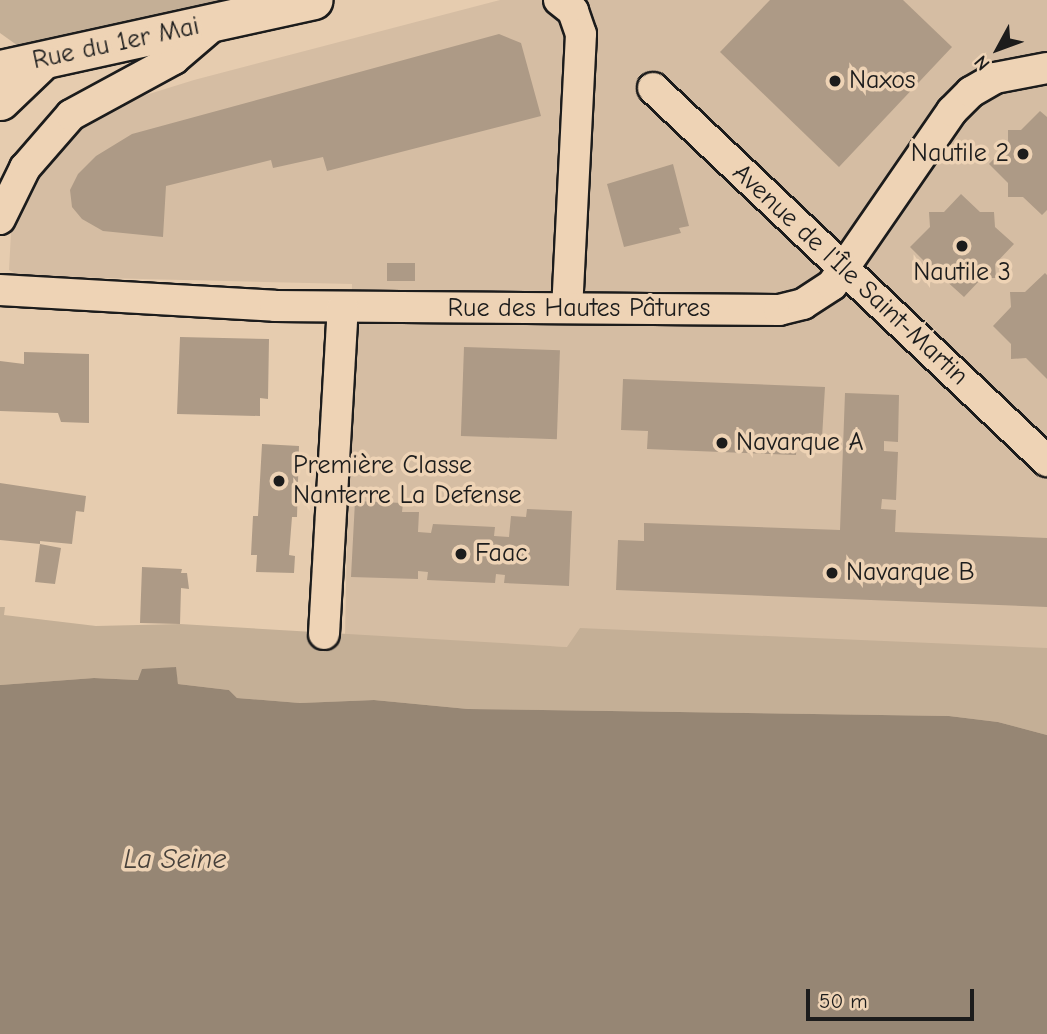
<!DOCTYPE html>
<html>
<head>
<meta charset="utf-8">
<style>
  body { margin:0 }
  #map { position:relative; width:1047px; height:1034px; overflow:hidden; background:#e6ccaf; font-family:"Comic Neue",sans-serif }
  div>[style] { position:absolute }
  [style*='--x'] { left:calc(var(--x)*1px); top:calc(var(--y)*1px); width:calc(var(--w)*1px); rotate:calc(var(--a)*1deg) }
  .built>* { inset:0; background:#d5bda3 }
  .green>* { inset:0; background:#c4af96 }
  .water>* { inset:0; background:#968674 }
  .building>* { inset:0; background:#ad9a86; transform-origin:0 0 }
  .roads { filter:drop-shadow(2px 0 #1c1c1c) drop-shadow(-2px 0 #1c1c1c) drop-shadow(0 2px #1c1c1c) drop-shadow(0 -2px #1c1c1c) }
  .minor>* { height:30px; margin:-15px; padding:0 15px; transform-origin:15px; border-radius:15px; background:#eed3b5 }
  .major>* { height:37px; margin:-18.5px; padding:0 18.5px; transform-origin:18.5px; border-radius:18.5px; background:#eed3b5 }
  .dots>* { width:19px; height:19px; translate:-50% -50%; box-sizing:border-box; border:4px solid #eed3b5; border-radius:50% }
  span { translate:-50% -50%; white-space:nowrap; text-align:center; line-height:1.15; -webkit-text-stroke:7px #eed3b5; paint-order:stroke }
  .street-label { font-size:26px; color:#1c1c1c }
  .poi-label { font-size:26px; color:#1c1c1c }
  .left { translate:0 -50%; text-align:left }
  .right { translate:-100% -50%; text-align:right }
  .water-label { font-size:28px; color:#47413b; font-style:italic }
  .north { position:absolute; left:963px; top:14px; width:70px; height:70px; -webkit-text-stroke:5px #eed3b5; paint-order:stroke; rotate:229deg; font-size:19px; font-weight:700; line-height:28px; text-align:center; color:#1c1c1c }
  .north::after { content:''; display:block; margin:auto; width:24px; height:32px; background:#1c1c1c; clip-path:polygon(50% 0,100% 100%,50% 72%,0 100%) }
  .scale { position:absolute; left:806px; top:989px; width:168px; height:32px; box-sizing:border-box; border:4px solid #1c1c1c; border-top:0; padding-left:9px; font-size:21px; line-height:24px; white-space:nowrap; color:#1c1c1c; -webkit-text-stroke:5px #eed3b5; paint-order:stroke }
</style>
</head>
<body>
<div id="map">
  <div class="built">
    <div style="clip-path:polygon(500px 0,1047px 0,1047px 648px,568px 647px,345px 637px,352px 284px,20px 276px,9px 270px,11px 233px,34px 182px,77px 132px,120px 103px,194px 80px)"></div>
  </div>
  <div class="green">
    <div style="clip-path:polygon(0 0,234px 0,21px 48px,0 33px)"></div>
    <div style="clip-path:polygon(0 607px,5px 607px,4px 615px,96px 626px,180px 624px,567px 647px,580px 628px,1047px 648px,1047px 735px,998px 722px,949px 716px,468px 709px,374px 700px,300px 703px,237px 698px,229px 690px,178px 684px,175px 667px,139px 680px,94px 678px,0 685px)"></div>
  </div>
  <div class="water">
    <div style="clip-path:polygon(176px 667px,178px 684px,229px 690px,237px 698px,300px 703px,374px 700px,468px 709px,949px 716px,998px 722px,1047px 735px,1047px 1034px,0 1034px,0 685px,94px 678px,138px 680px,142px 669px)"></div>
  </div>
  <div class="building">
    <div style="clip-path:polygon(770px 0,903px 0,952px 47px,839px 167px,720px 52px)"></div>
    <div style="clip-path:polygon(499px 34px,521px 43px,541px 116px,327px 171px,323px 157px,273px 168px,271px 160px,166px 186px,163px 237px,103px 231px,82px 219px,72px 207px,70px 190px,78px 174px,96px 156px,132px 134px)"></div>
    <div style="clip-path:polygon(1040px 111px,1047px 117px,1047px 210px,1042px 215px,1023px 197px,1008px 197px,1008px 183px,989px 164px,1008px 144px,1008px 130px,1021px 130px)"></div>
    <div style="clip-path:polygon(673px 164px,689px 226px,679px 228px,681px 233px,624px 247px,607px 184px)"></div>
    <div style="clip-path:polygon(961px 194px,980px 212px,994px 212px,995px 227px,1014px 244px,995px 264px,996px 278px,982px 278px,964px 297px,943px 278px,929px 278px,929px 266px,910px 247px,930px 227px,929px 212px,944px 212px)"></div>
    <div style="left:387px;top:263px;width:28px;height:18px"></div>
    <div style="clip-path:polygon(1045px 273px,1047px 275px,1047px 379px,1026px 358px,1011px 359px,1011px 344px,993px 326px,1011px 307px,1010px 292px,1025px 292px)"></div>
    <div style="clip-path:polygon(180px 337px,269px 339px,268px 399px,260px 398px,260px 416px,177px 414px)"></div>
    <div style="left:464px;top:347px;width:96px;height:89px;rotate:2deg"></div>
    <div style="clip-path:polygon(24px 352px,89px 354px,89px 423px,61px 422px,58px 413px,0 411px,0 361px,24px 364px)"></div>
    <div style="clip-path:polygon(623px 379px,825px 387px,822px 438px,797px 438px,796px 455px,647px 449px,648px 431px,621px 430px)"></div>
    <div style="clip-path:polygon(845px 393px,899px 395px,898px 442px,884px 441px,884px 451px,898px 452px,896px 500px,882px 499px,881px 509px,896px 510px,895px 532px,1047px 538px,1047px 607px,616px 590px,618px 540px,644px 541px,644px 523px,840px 530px)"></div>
    <div style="clip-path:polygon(262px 444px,299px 446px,297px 517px,292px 517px,289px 555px,295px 556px,294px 573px,256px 572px,257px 555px,251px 555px,253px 516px,258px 516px)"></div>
    <div style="clip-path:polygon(0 483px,86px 496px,84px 512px,76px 511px,72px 544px,40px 541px,40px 544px,61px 548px,55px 584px,35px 582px,40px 544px,0 540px)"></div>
    <div style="clip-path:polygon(355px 501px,403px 503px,402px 512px,419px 512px,418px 532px,431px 533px,433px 524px,495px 527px,494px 536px,509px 537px,511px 516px,526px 517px,527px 509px,572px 511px,569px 586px,504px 583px,505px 575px,496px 574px,495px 583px,427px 580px,428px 572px,418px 571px,418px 579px,351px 577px)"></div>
    <div style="clip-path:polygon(142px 567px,182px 569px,181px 573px,187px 573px,189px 589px,181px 588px,180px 624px,140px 623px)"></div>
  </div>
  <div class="roads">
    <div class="minor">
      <div style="--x:559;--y:0;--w:18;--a:38"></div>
      <div style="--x:573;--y:11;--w:24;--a:71"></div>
      <div style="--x:581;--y:34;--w:274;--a:92.9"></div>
      <div style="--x:653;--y:88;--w:543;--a:43.43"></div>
      <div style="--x:0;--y:219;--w:57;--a:-63.9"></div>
      <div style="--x:25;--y:168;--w:70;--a:-49"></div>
      <div style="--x:71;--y:115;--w:117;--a:-28.5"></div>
      <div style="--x:174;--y:59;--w:57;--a:-40.7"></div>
      <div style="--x:0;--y:290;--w:275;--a:3.3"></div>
      <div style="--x:275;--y:306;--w:504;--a:0.45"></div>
      <div style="--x:779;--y:310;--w:25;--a:-14"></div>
      <div style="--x:803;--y:304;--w:35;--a:-33"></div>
      <div style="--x:832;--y:285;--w:211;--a:-55.4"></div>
      <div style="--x:952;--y:111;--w:27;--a:-45"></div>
      <div style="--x:971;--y:92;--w:28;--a:-30"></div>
      <div style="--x:995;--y:78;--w:53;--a:-10.9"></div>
      <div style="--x:324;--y:634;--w:327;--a:-86.7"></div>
    </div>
    <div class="major">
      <div style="--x:0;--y:69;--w:321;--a:-12.4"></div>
      <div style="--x:0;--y:101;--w:57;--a:-43.6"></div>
    </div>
  </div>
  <div class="dots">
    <div style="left:835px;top:81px;background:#1c1c1c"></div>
    <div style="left:1023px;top:154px;background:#1c1c1c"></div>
    <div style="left:962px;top:246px;background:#1c1c1c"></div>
    <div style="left:722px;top:443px;background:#1c1c1c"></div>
    <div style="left:279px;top:481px;background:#1c1c1c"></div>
    <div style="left:461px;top:554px;background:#1c1c1c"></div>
    <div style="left:832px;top:573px;background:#1c1c1c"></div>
  </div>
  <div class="street-label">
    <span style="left:116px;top:44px;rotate:-12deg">Rue du 1er Mai</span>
    <span style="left:850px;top:275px;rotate:43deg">Avenue de l'Île Saint-Martin</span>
    <span style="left:579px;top:309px">Rue des Hautes Pâtures</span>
  </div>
  <div class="poi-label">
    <span class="left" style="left:849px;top:81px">Naxos</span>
    <span class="right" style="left:1009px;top:154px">Nautile 2</span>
    <span style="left:962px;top:273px">Nautile 3</span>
    <span class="left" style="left:736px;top:443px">Navarque A</span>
    <span class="left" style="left:293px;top:481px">Première Classe<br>Nanterre La Defense</span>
    <span class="left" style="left:475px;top:554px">Faac</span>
    <span class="left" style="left:846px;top:573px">Navarque B</span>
  </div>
  <div class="water-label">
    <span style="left:175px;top:859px">La Seine</span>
  </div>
  <div class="north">N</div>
  <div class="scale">50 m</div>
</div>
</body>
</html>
